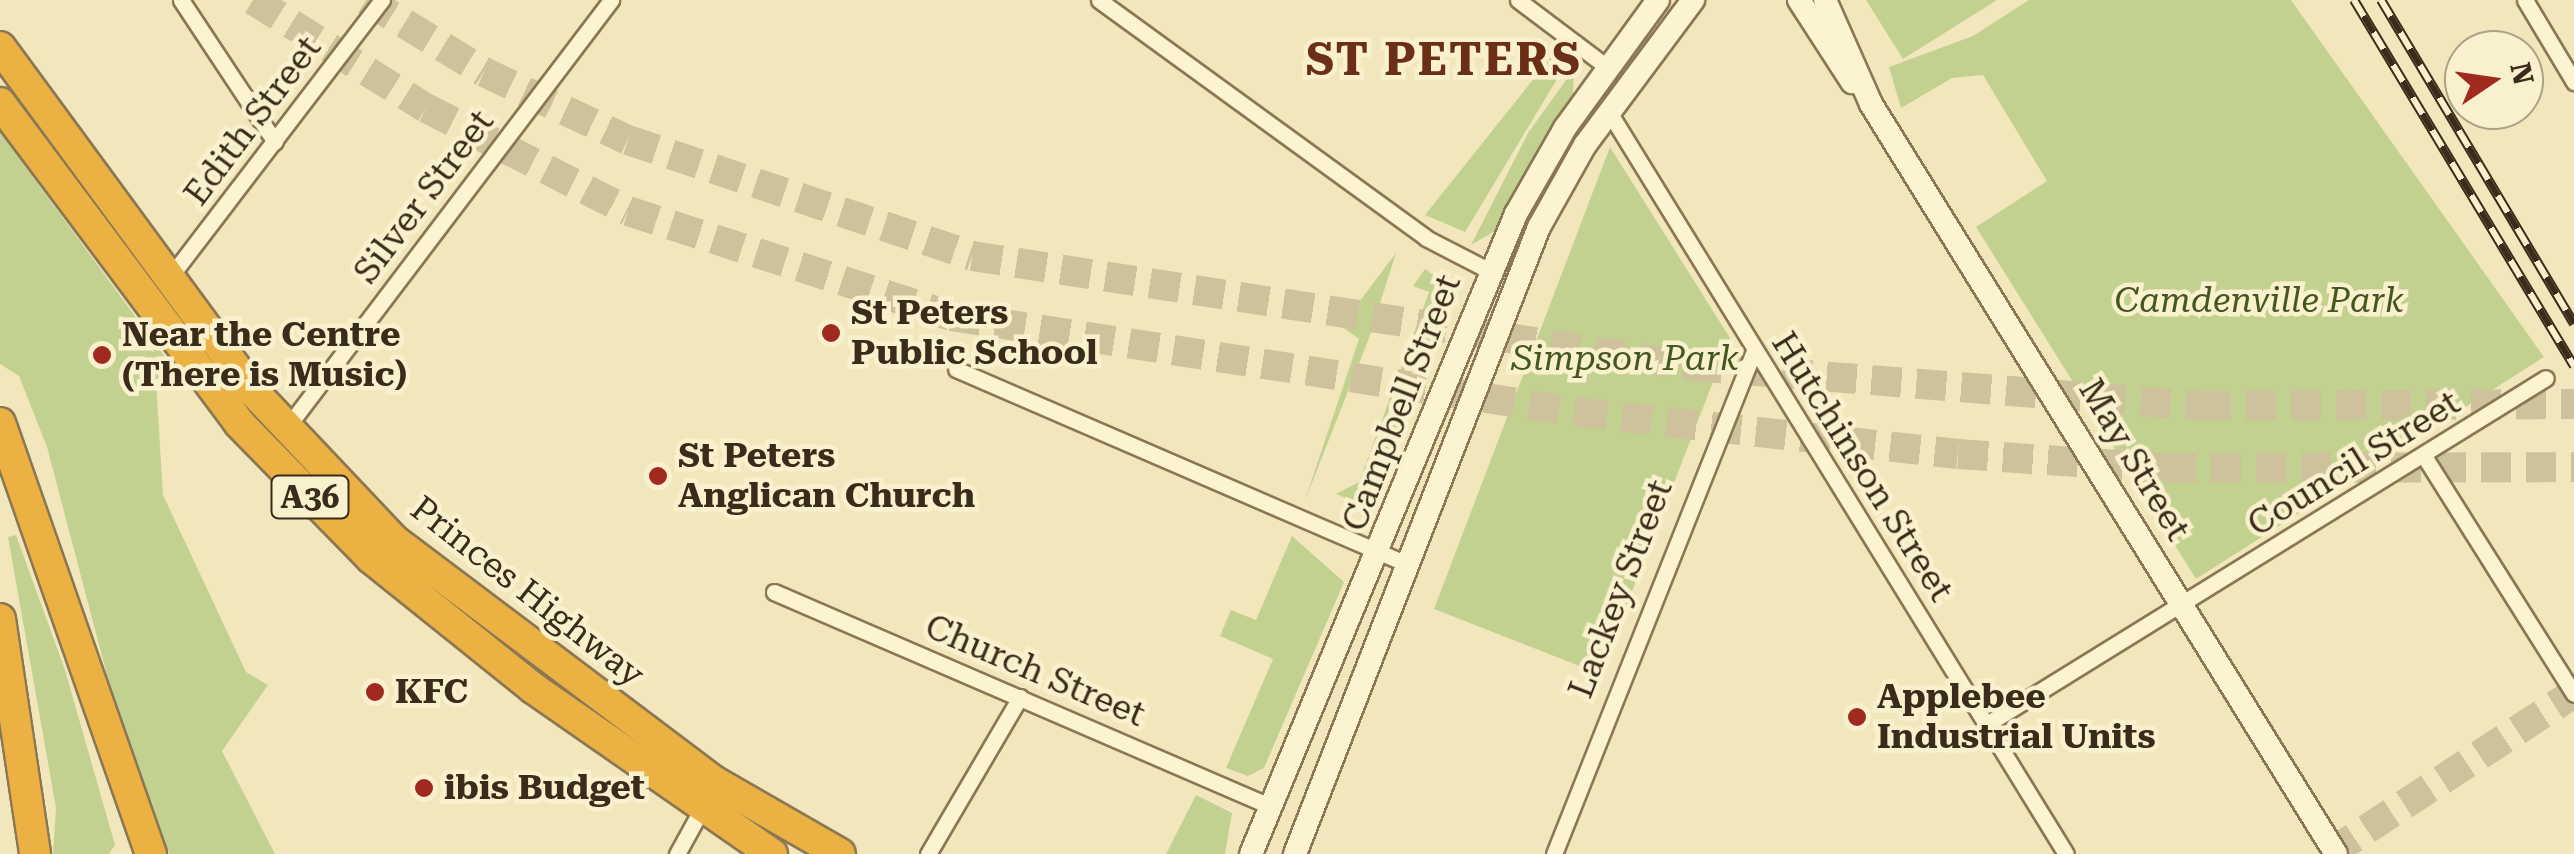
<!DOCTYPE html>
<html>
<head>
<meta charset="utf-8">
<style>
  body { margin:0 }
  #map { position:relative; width:2574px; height:854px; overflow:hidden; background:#f2e7bc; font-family:"Roboto Serif",serif }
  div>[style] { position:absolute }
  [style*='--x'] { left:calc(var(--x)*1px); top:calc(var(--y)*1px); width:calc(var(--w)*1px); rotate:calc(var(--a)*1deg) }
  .green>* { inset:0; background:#c3d190 }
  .highway-tunnel>* { height:30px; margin-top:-15px; transform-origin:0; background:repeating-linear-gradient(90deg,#cdc29c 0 30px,transparent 0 45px) }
  .roads { filter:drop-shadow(2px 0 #8b7754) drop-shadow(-2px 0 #8b7754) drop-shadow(0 2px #8b7754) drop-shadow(0 -2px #8b7754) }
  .street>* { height:15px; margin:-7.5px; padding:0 7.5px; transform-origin:7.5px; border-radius:7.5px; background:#fcf3d0 }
  .secondary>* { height:22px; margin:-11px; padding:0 11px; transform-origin:11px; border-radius:11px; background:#fcf3d0 }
  .highway>* { height:30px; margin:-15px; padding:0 15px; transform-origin:15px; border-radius:15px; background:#ebb243 }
  .rail>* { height:10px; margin-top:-5px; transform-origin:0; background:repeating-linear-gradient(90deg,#f9f0cd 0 19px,#392c1a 0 38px); box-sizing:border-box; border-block:2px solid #392c1a }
  .dots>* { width:28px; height:28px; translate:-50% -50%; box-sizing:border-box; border:5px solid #f9f0cd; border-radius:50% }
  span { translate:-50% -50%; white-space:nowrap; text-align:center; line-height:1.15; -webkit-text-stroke:9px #f9f0cd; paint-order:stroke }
  .shield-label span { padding:2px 8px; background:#f9f0cd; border:2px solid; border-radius:8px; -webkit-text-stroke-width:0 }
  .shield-label { font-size:32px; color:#392c1a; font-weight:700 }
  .street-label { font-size:35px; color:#392c1a }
  .park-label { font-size:35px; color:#44571f; font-style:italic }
  .poi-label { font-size:35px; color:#392c1a; font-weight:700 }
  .left { translate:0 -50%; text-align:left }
  .district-label { font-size:45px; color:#6a2f16; font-weight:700; letter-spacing:2.5px }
  .north { position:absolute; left:2444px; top:30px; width:100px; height:100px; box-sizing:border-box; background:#f9f0cd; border:2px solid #aca285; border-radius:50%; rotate:77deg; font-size:28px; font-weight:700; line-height:40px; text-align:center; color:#392c1a }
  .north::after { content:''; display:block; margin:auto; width:35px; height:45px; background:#a02a1e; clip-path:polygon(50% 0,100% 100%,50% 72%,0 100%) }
</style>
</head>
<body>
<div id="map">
  <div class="green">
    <div style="clip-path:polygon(1866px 0,1997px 0,1903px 59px)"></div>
    <div style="clip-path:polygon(2029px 0,2291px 0,2544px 357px,2196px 579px,1976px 227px,2047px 181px,1983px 75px,1952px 78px,1901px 108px,1889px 67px,1973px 36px)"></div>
    <div style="clip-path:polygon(1556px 51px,1562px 71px,1465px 232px,1425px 215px)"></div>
    <div style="clip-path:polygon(1574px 69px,1573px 95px,1495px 231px,1471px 245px,1528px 133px)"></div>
    <div style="clip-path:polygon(0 132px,173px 368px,156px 381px,163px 495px,246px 672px,268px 685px,222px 751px,275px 854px,169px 854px,113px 698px,47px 447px,19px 376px,0 364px)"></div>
    <div style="clip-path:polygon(1610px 147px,1730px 338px,1600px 674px,1434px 609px)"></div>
    <div style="clip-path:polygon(1396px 253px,1369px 338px,1304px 503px,1359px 339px,1341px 326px)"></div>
    <div style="clip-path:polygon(1425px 269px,1446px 284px,1427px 310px,1365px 474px,1367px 507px,1336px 494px,1359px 482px,1429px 292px,1413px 286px)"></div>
    <div style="clip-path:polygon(1440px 304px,1435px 338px,1378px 498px,1370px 482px)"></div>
    <div style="clip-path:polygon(16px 535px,65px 670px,115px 845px,109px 854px,53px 854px,56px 808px,8px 537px)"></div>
    <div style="clip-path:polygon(1292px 536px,1344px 582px,1264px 768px,1248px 776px,1226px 768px,1273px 659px,1220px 636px,1231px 610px,1256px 620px)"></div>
    <div style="clip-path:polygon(1196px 795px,1232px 813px,1225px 854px,1166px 854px)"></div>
  </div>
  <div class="highway-tunnel">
    <div style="--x:253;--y:0;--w:204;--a:32"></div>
    <div style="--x:426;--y:108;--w:227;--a:27"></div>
    <div style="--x:628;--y:211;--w:340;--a:18"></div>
    <div style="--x:951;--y:316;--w:633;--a:8.72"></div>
    <div style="--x:1577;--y:412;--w:383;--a:6.3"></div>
    <div style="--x:1958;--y:454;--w:208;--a:3.9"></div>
    <div style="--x:2166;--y:468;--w:408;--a:-0.1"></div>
    <div style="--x:366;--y:0;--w:138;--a:31.4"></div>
    <div style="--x:484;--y:72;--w:159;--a:25.3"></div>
    <div style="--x:628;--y:140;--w:363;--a:18.6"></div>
    <div style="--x:972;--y:256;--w:728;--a:8.69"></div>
    <div style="--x:1692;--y:366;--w:511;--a:4.49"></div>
    <div style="--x:2201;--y:406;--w:373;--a:-0.3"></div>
    <div style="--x:2329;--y:854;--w:293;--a:-33.3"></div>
  </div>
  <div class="roads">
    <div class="street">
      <div style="--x:181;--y:0;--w:170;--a:56.5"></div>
      <div style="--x:1099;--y:0;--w:404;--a:36"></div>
      <div style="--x:1426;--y:238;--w:72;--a:27.3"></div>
      <div style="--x:1518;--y:0;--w:111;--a:37"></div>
      <div style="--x:2525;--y:0;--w:96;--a:59.1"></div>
      <div style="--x:1609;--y:112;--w:871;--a:58.37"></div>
      <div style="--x:170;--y:277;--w:349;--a:-52.6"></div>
      <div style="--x:956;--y:369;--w:491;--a:23.4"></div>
      <div style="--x:285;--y:430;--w:540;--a:-52.83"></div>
      <div style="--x:2424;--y:456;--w:281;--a:57.8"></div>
      <div style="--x:774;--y:592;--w:542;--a:23.35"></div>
      <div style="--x:1987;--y:724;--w:657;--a:-31.76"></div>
      <div style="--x:677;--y:854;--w:58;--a:-61.2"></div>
      <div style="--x:928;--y:854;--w:182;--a:-59.6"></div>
      <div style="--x:1554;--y:854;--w:541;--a:-68.32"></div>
    </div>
    <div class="secondary">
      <div style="--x:1799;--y:0;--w:98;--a:57.1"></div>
      <div style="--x:1825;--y:0;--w:114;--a:66.1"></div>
      <div style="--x:1871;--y:104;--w:882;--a:58.2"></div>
      <div style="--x:1251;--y:854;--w:693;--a:-67.51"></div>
      <div style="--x:1516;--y:214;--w:99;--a:-60.3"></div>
      <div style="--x:1565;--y:128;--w:158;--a:-54"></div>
      <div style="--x:1295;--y:854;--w:673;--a:-68.74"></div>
      <div style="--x:1539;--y:227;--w:94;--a:-60.7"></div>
      <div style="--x:1585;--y:145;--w:181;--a:-53.3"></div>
    </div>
    <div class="highway">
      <div style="--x:0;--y:47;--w:426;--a:53.7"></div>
      <div style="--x:252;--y:390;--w:208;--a:46.6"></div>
      <div style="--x:395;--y:541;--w:401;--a:37"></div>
      <div style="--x:715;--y:782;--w:144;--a:29.9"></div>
      <div style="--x:0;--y:103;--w:399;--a:53.2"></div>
      <div style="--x:239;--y:423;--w:189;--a:45.6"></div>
      <div style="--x:371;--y:558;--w:208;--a:38.7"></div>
      <div style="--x:533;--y:688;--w:291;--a:34.8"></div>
      <div style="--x:0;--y:423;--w:457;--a:70.7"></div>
      <div style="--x:0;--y:619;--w:238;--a:81.5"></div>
    </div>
  </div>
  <div class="rail">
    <div style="--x:2354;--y:0;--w:427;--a:59"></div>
    <div style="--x:2381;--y:0;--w:377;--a:59.2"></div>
  </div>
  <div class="dots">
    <div style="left:831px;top:333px;background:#a02a1e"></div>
    <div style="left:102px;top:355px;background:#a02a1e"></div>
    <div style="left:658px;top:476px;background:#a02a1e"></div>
    <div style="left:375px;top:692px;background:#a02a1e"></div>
    <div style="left:1857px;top:717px;background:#a02a1e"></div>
    <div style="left:424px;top:788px;background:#a02a1e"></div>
  </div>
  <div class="shield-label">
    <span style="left:310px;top:497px">A36</span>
  </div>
  <div class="street-label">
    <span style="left:253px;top:121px;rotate:-53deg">Edith Street</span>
    <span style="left:424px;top:197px;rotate:-53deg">Silver Street</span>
    <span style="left:1402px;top:403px;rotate:-69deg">Campbell Street</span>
    <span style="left:2134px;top:460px;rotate:59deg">May Street</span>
    <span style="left:2354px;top:464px;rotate:-32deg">Council Street</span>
    <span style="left:1862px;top:467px;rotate:58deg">Hutchinson Street</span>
    <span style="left:1621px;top:589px;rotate:-69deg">Lackey Street</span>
    <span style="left:527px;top:592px;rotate:38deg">Princes Highway</span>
    <span style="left:1035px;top:671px;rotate:23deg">Church Street</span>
  </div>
  <div class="park-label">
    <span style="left:2259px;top:301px">Camdenville Park</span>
    <span style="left:1625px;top:359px">Simpson Park</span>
  </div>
  <div class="poi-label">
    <span class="left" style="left:851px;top:333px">St Peters<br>Public School</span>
    <span class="left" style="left:122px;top:355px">Near the Centre<br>(There is Music)</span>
    <span class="left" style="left:678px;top:476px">St Peters<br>Anglican Church</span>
    <span class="left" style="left:395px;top:692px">KFC</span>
    <span class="left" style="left:1877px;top:717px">Applebee<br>Industrial Units</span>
    <span class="left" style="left:444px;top:788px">ibis Budget</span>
  </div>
  <div class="district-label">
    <span style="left:1444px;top:60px">ST PETERS</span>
  </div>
  <div class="north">N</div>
</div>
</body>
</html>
